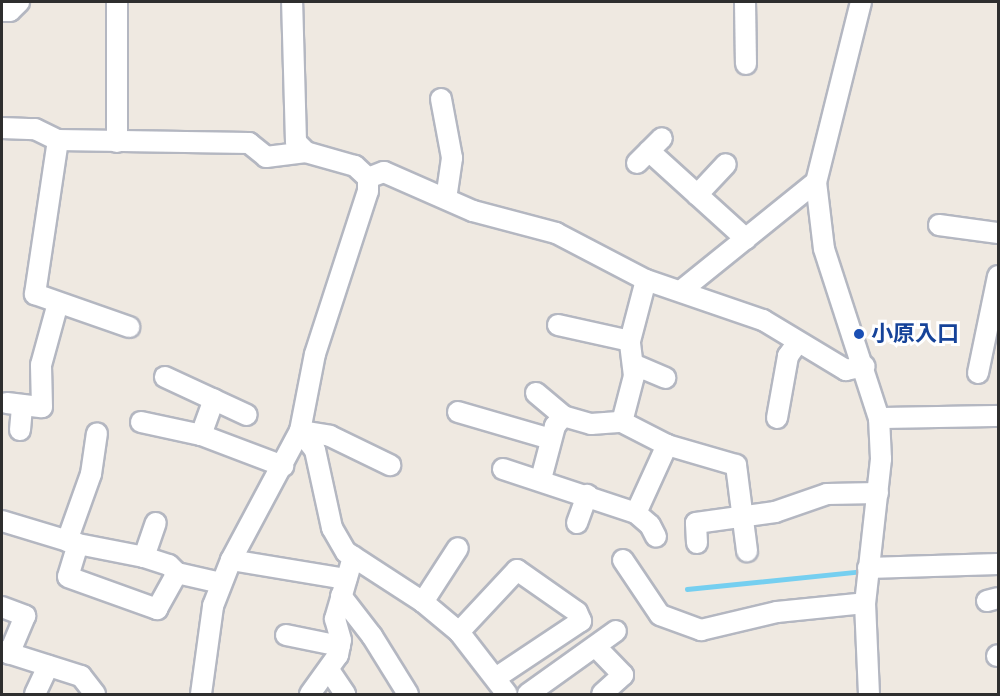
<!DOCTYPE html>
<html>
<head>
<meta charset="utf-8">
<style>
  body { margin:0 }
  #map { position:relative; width:1000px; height:696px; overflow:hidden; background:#efe9e1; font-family:"Space Grotesk","Noto Sans JP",sans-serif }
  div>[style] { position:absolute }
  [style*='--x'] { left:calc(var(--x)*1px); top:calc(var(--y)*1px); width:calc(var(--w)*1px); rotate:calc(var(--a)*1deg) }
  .stream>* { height:4.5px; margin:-2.25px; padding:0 2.25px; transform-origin:2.25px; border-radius:2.25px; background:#75cff0 }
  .roads { filter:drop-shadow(2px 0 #b4b7c1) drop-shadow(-2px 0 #b4b7c1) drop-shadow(0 2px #b4b7c1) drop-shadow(0 -2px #b4b7c1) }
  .minor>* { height:20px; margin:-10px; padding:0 10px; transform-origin:10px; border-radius:10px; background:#fff }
  .dots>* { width:16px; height:16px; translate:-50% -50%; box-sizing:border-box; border:3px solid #fff; border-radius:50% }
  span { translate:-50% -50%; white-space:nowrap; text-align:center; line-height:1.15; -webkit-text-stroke:6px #fff; paint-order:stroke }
  .transit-label { font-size:22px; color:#164399; font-weight:700 }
  .left { translate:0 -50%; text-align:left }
  .frame { position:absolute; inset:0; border:3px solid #2e2e2e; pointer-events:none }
</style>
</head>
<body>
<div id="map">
  <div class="stream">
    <div style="--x:687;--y:589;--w:169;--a:-5.8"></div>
  </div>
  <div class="roads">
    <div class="minor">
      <div style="--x:117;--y:2;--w:140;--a:90"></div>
      <div style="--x:745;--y:2;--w:62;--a:89.1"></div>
      <div style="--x:861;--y:2;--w:186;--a:104"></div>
      <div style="--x:816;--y:182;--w:67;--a:83.2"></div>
      <div style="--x:824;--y:249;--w:178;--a:72"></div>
      <div style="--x:879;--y:418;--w:41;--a:87.2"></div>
      <div style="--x:881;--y:459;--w:145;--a:96.3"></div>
      <div style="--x:865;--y:603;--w:91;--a:87.5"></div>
      <div style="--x:2;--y:11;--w:8;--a:0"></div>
      <div style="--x:10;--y:11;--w:13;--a:-45"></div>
      <div style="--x:441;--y:99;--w:60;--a:79.4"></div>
      <div style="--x:452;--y:158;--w:41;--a:98.3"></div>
      <div style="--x:2;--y:128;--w:33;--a:2"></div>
      <div style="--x:35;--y:129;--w:25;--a:26"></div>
      <div style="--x:58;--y:140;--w:156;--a:98.5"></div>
      <div style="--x:35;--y:294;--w:100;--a:19.3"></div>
      <div style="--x:58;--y:140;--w:191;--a:0.9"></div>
      <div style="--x:249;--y:143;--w:22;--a:39"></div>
      <div style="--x:266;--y:157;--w:40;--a:-7.1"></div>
      <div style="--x:649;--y:151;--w:131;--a:42.2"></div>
      <div style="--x:637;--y:163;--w:35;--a:-45"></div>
      <div style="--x:368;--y:178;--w:17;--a:-21"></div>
      <div style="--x:384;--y:172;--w:97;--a:23.7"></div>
      <div style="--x:473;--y:211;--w:86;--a:14.8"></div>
      <div style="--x:556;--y:233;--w:102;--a:27.6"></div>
      <div style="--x:646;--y:280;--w:124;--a:18.9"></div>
      <div style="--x:763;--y:320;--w:97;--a:31.1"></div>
      <div style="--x:846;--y:370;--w:19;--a:-12"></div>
      <div style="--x:697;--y:195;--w:42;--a:-46.9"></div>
      <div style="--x:939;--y:225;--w:60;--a:7.7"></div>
      <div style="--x:682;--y:290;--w:172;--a:-38.9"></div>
      <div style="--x:558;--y:325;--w:74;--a:12.5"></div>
      <div style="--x:635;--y:365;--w:33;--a:23"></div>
      <div style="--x:978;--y:373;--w:99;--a:-78.3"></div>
      <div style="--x:165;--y:377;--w:90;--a:24.9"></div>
      <div style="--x:536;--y:393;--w:35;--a:40"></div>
      <div style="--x:7;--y:403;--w:35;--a:7"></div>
      <div style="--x:42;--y:407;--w:42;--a:-91.4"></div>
      <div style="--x:41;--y:365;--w:64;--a:-74.7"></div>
      <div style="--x:458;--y:412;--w:97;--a:16.2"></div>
      <div style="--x:777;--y:418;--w:63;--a:-79.9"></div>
      <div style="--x:788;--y:356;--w:17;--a:-54"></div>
      <div style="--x:879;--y:418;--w:119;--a:-1"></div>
      <div style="--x:141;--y:422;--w:61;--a:12.2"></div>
      <div style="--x:201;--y:435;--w:88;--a:20.7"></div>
      <div style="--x:622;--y:422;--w:51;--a:27.1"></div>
      <div style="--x:667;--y:445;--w:72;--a:16.2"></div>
      <div style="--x:736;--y:465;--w:87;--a:82.7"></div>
      <div style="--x:622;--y:422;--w:48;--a:-75.4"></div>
      <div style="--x:634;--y:376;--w:35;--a:-97"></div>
      <div style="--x:630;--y:341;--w:63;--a:-75.3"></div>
      <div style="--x:20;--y:430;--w:25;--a:-85"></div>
      <div style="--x:300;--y:431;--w:24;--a:52"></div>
      <div style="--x:315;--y:450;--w:80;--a:77.7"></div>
      <div style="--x:332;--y:528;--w:28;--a:60"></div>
      <div style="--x:346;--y:552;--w:92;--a:33"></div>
      <div style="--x:423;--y:602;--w:47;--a:39.8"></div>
      <div style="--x:459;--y:632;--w:78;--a:52.3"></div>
      <div style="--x:300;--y:431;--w:30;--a:9"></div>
      <div style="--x:330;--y:436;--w:67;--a:25.8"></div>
      <div style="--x:201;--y:435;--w:38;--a:-70"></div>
      <div style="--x:503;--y:469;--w:140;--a:18.3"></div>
      <div style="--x:636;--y:513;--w:18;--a:41"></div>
      <div style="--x:650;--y:525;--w:13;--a:63"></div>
      <div style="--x:541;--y:479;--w:55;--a:-75.2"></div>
      <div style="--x:555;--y:426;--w:13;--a:-51"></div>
      <div style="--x:563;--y:416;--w:29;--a:16"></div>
      <div style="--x:591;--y:424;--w:31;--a:-4"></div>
      <div style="--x:636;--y:513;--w:75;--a:-65.5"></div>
      <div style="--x:2;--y:521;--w:79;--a:16.8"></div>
      <div style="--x:78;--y:544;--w:67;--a:11.1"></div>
      <div style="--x:144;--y:557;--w:26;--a:18"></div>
      <div style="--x:169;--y:565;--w:11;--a:45"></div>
      <div style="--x:177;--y:573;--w:45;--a:12.8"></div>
      <div style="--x:577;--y:523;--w:30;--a:-70"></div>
      <div style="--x:67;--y:541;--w:71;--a:-70.3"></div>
      <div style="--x:91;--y:474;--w:41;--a:-81.7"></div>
      <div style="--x:697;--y:543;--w:20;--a:-93"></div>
      <div style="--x:696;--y:523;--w:80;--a:-7.9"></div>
      <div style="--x:775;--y:512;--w:55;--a:-19.1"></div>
      <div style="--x:827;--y:494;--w:51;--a:-1.1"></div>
      <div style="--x:78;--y:544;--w:34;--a:107"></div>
      <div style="--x:68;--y:577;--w:95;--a:19.8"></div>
      <div style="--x:157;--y:609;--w:41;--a:-60.9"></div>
      <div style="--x:144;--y:557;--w:36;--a:-71"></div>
      <div style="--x:231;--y:560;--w:117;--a:9.4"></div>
      <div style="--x:623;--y:560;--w:66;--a:56.1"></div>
      <div style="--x:660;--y:615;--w:44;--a:20.1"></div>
      <div style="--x:701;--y:630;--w:78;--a:-13.3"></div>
      <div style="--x:777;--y:612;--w:88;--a:-5.8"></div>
      <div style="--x:868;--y:568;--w:130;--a:-1.8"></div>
      <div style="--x:341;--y:596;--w:51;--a:52.2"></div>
      <div style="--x:372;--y:636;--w:68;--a:58.2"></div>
      <div style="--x:987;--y:601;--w:11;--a:-15"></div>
      <div style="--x:423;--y:602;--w:64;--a:-57.1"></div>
      <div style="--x:2;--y:607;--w:25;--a:21"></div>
      <div style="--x:25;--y:616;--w:41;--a:112.8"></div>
      <div style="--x:459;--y:632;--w:85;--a:-46.9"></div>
      <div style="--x:517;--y:570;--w:73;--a:35"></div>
      <div style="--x:577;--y:612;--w:10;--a:66"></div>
      <div style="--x:581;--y:621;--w:101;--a:146.3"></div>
      <div style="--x:286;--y:635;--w:55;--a:11.5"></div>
      <div style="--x:596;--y:647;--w:39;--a:46"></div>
      <div style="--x:623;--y:675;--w:28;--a:138"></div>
      <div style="--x:2;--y:651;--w:83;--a:17.6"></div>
      <div style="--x:81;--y:676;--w:23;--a:52"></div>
      <div style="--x:997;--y:656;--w:1;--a:-45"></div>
      <div style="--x:329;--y:670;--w:29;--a:56"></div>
      <div style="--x:35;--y:694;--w:31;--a:-65"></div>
      <div style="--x:201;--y:694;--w:89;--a:-82.2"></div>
      <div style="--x:213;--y:606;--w:49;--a:-68.6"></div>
      <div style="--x:231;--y:560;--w:146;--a:-61.9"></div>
      <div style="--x:300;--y:431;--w:78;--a:-79"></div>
      <div style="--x:315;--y:354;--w:171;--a:-72"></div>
      <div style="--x:368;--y:191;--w:13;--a:-90"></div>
      <div style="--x:368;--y:178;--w:18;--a:-137"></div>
      <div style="--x:355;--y:166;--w:51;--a:-164.1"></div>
      <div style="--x:306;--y:152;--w:14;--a:-135"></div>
      <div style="--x:296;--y:142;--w:140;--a:-91.6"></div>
      <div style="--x:310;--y:694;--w:48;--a:-54.3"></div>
      <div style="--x:338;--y:655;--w:15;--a:-79"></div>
      <div style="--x:341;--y:640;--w:22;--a:-106"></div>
      <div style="--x:335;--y:619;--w:65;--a:-73.8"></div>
      <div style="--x:528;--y:694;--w:108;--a:-35.6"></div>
    </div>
  </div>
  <div class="dots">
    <div style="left:859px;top:334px;background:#1a4fb4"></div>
  </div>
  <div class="transit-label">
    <span class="left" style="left:871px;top:334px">小原入口</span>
  </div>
  <div class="frame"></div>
</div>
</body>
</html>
